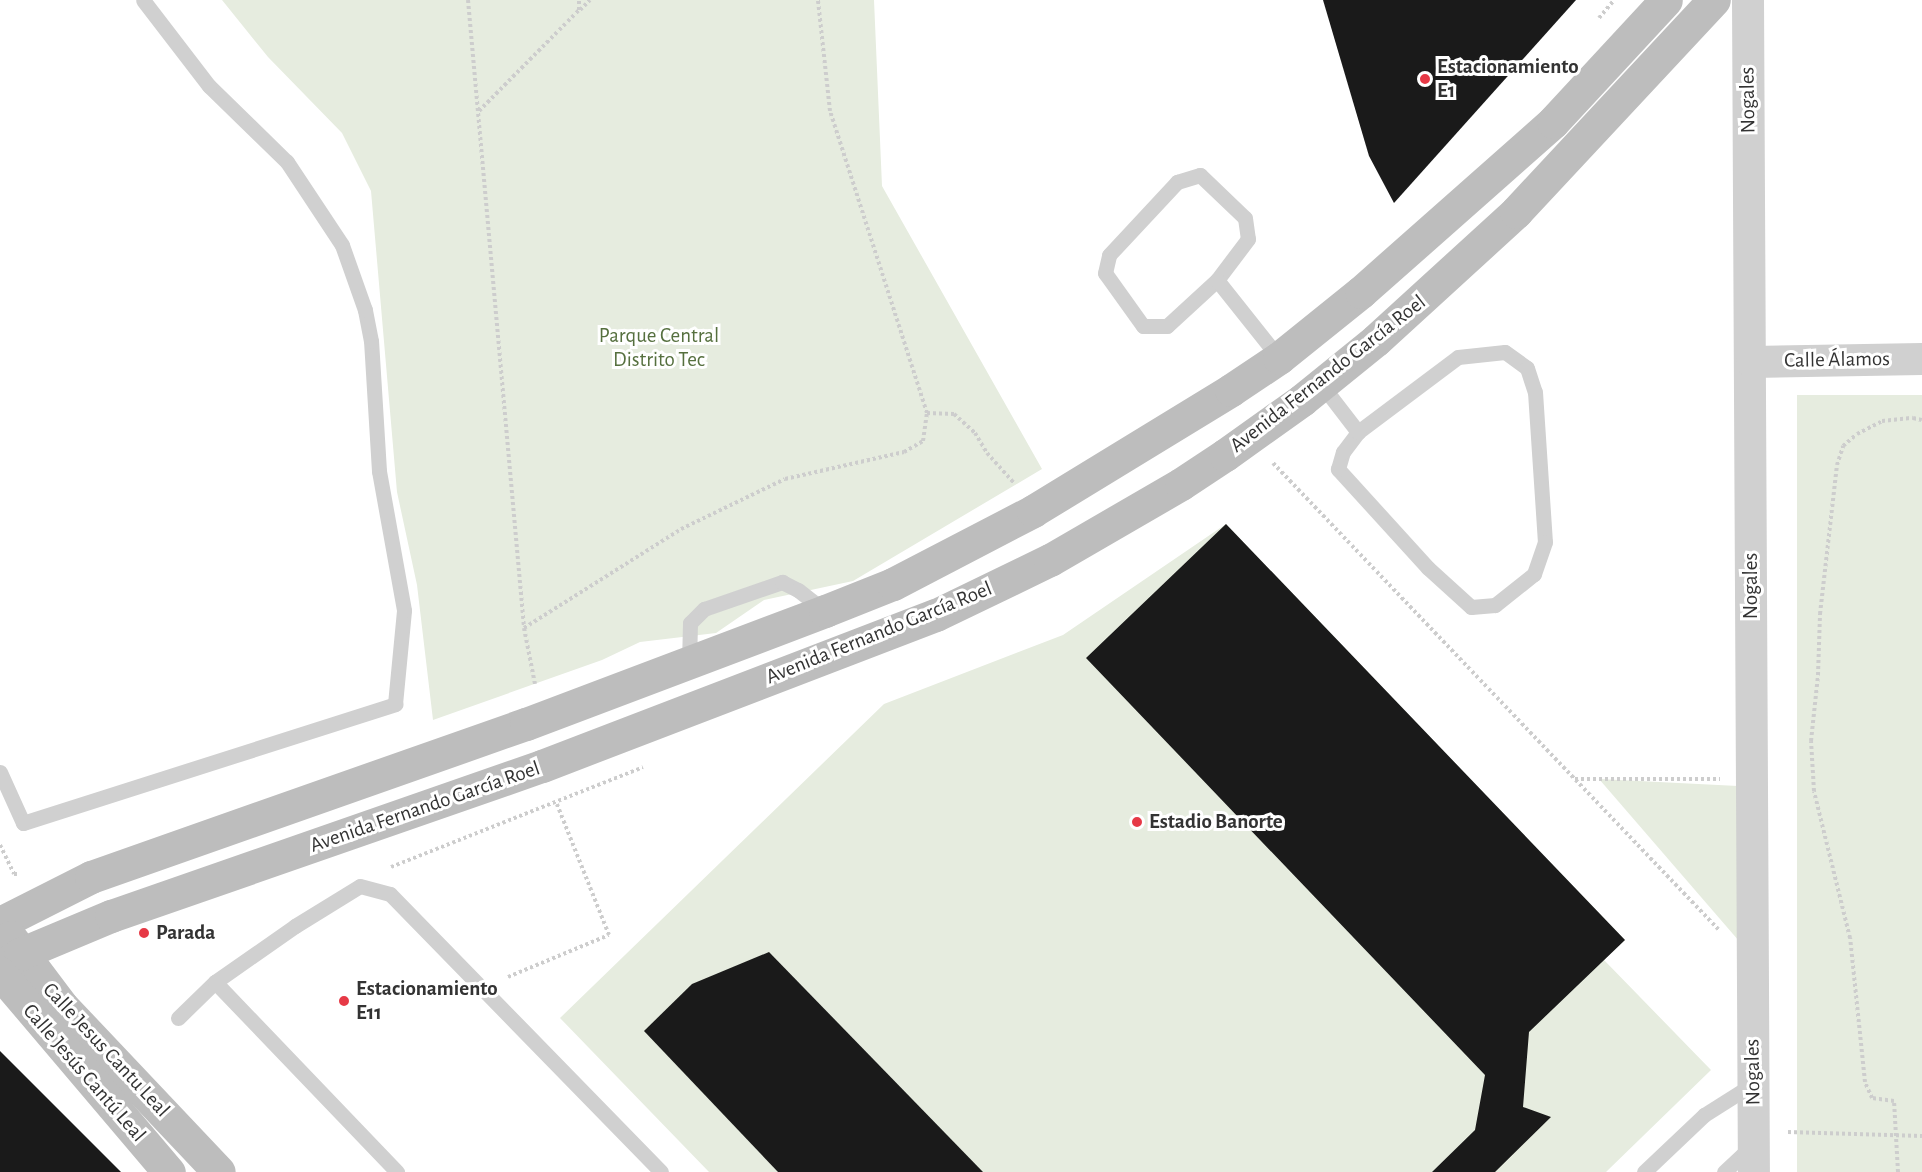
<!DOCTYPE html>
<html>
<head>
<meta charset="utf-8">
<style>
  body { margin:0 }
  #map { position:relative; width:1922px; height:1172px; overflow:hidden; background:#fff; font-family:"Alegreya Sans",sans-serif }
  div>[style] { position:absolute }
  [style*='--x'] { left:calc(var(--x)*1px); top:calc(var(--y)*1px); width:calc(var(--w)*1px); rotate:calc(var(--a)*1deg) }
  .green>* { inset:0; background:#e6ecdf; transform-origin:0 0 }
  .building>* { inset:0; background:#1a1a1a }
  .path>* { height:4px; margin-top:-2px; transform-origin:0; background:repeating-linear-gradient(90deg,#cdcdcd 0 3px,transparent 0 6px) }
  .lane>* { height:15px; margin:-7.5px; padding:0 7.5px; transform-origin:7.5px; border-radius:7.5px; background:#d0d0d0 }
  .street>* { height:32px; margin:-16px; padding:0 16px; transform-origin:16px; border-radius:16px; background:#d0d0d0 }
  .secondary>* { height:33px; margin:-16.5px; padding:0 16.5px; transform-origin:16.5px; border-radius:16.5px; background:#bdbdbd }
  .dots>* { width:16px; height:16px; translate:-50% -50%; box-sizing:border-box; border:3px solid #fff; border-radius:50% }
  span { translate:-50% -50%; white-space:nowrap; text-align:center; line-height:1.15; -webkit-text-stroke:6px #fff; paint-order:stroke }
  .poi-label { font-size:21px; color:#333; font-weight:700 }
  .left { translate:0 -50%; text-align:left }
  .street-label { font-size:21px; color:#333 }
  .park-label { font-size:21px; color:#56703f }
</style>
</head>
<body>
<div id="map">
  <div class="green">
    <div style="clip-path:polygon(222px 0,874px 0,882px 186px,1042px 469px,853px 581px,764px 600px,716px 633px,640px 642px,602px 660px,433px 720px,417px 585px,397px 492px,371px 191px,342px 133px,268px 57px)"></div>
    <div style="left:1922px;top:395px;width:777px;height:125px;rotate:90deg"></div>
    <div style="clip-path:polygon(1226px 524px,1625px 940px,1604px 960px,1711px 1070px,1606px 1172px,709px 1172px,560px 1018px,884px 704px,1063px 635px)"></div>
    <div style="clip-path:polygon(1599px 779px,1738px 786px,1739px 941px)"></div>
  </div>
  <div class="building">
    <div style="clip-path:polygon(1323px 0,1576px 0,1394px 203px,1369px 156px)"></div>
    <div style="clip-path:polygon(1226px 524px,1625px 940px,1529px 1032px,1523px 1107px,1551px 1117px,1495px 1172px,1432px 1172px,1475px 1130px,1485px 1075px,1086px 658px)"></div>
    <div style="clip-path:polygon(769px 952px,983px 1172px,778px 1172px,644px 1031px,692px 984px)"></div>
    <div style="clip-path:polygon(0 1051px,121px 1172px,0 1172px)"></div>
  </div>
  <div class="path">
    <div style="--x:468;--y:0;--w:630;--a:84.9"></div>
    <div style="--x:524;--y:628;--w:57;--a:78.9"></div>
    <div style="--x:580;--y:10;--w:14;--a:-45"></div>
    <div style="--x:1599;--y:18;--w:23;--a:-50"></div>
    <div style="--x:479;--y:111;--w:142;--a:-45.3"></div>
    <div style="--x:579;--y:10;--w:10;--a:-90"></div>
    <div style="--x:927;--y:413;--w:27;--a:2"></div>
    <div style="--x:954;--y:414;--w:28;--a:42"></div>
    <div style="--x:975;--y:433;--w:23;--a:59"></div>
    <div style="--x:987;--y:453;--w:40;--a:48"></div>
    <div style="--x:1273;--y:463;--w:646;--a:46.32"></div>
    <div style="--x:524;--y:628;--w:186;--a:-32.2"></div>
    <div style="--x:681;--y:529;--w:115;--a:-25.7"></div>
    <div style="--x:785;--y:479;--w:122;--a:-12.8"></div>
    <div style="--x:904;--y:452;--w:22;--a:-30"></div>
    <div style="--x:923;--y:441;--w:28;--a:-82"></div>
    <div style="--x:927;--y:413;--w:317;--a:-107.8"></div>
    <div style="--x:830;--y:111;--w:112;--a:-96.2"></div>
    <div style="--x:1575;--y:779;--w:145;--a:0"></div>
    <div style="--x:0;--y:845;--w:32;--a:64"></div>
    <div style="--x:14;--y:874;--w:4;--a:0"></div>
    <div style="--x:391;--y:867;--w:271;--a:-21.6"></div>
    <div style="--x:508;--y:977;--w:109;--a:-22.6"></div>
    <div style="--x:609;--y:935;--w:141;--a:-111.7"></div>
    <div style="--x:1788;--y:1132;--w:134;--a:1.7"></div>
    <div style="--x:1898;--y:1172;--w:71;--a:-93.2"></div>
    <div style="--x:1894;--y:1101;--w:22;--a:-172"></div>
    <div style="--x:1872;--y:1098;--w:17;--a:-114"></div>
    <div style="--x:1865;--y:1082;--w:145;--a:-95.9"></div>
    <div style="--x:1850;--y:938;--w:151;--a:-103.8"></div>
    <div style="--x:1814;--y:791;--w:50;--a:-93.4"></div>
    <div style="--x:1811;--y:741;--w:66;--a:-83.9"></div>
    <div style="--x:1818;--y:675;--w:61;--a:-88.1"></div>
    <div style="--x:1820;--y:614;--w:150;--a:-83.5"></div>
    <div style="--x:1837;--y:465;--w:20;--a:-72"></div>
    <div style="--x:1843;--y:446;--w:18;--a:-41"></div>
    <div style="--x:1857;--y:434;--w:28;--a:-27"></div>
    <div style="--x:1882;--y:421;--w:31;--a:-6"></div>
    <div style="--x:1913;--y:418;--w:9;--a:13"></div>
  </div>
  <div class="lane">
    <div style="--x:1200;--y:175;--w:62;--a:43.7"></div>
    <div style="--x:1245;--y:218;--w:21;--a:82"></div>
    <div style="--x:1248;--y:239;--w:51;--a:127.1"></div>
    <div style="--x:1217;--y:280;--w:68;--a:137.4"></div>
    <div style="--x:1167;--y:326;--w:24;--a:180"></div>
    <div style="--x:1143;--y:326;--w:65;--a:-125.6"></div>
    <div style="--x:1105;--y:273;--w:18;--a:-77"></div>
    <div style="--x:1109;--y:255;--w:100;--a:-47"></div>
    <div style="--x:1177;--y:182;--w:24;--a:-17"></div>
    <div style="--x:1217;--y:280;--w:100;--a:51.5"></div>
    <div style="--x:1505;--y:352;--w:27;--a:36"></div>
    <div style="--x:1527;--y:368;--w:25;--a:72"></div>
    <div style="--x:1535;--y:392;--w:150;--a:86.2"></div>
    <div style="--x:1545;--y:542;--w:34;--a:109"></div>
    <div style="--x:1534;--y:574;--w:50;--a:141.5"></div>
    <div style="--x:1495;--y:605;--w:24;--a:175"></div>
    <div style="--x:1471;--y:607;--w:58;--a:-137.8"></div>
    <div style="--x:1428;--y:568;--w:134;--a:-132.3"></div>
    <div style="--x:1338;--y:469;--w:18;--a:-74"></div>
    <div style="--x:1343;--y:452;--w:25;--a:-53"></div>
    <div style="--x:1358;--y:432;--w:125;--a:-36.9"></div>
    <div style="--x:1458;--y:357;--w:47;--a:-6.1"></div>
    <div style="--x:1321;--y:384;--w:61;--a:52.4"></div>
    <div style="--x:689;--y:664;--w:41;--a:-88.6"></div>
    <div style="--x:690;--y:623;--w:20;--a:-45"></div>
    <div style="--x:704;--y:609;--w:83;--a:-19.1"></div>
    <div style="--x:782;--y:582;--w:18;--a:27"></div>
    <div style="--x:798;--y:590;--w:34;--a:38"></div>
    <div style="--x:0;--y:772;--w:56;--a:65.7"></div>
    <div style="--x:23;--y:823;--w:391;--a:-17.7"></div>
    <div style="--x:395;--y:704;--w:94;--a:-84.5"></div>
    <div style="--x:404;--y:610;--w:141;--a:-100.2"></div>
    <div style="--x:379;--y:471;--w:130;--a:-93.5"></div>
    <div style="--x:371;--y:341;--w:32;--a:-101"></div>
    <div style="--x:365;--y:310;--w:69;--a:-109.5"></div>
    <div style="--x:342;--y:245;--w:100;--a:-123.5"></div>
    <div style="--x:287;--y:162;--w:109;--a:-135.7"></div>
    <div style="--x:209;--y:86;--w:108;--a:-127.5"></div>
    <div style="--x:215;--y:982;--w:263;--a:46.2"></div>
    <div style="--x:178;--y:1018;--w:52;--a:-44.2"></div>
    <div style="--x:215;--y:982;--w:98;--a:-35"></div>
    <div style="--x:295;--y:926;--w:76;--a:-31.6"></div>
    <div style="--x:360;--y:886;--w:31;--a:15"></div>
    <div style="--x:390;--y:894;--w:388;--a:45.7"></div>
    <div style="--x:1644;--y:1172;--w:83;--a:-43.5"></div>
    <div style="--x:1704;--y:1115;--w:58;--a:-32.3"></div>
    <div style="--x:1724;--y:1172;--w:38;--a:-43"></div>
  </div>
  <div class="street">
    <div style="--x:1748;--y:0;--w:1172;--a:89.71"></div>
    <div style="--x:1752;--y:362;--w:170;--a:-1"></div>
  </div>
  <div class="secondary">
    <div style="--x:0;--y:923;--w:102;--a:-26.8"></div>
    <div style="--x:91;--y:877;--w:461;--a:-19.4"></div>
    <div style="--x:526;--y:724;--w:320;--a:-20.7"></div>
    <div style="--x:825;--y:611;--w:73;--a:-21.7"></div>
    <div style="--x:893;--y:584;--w:158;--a:-27.5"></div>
    <div style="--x:1033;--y:511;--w:232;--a:-31.4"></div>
    <div style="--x:1231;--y:390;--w:58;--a:-33.7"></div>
    <div style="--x:1279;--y:358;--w:105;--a:-38.8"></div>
    <div style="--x:1361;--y:292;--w:256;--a:-41.5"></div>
    <div style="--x:1553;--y:122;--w:166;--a:-47.2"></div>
    <div style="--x:10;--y:937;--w:86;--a:53"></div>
    <div style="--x:62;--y:1006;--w:228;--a:46.6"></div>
    <div style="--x:0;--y:967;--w:24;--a:-33"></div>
    <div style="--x:20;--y:954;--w:99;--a:-22.7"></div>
    <div style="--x:111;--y:916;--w:456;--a:-19.2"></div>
    <div style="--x:542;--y:766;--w:422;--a:-21"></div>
    <div style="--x:936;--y:615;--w:127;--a:-25.8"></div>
    <div style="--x:1050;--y:560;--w:151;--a:-30.1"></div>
    <div style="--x:1181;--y:484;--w:53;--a:-33.4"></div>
    <div style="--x:1225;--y:455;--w:95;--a:-35.5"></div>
    <div style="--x:1302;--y:400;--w:95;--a:-39"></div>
    <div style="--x:1376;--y:340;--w:190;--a:-42.4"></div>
    <div style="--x:1516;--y:212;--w:290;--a:-47"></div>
    <div style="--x:0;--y:973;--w:261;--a:49.7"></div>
  </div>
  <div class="dots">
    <div style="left:1425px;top:79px;background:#e63946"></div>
    <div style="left:1137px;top:822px;background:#e63946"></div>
    <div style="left:144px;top:933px;background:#e63946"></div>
    <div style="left:344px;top:1001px;background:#e63946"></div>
  </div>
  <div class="poi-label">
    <span class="left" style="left:1437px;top:79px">Estacionamiento<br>E1</span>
    <span class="left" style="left:1149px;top:822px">Estadio Banorte</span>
    <span class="left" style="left:156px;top:933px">Parada</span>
    <span class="left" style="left:356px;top:1001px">Estacionamiento<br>E11</span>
  </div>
  <div class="street-label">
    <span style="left:1748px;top:100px;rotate:-91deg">Nogales</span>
    <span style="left:1837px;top:360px;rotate:-1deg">Calle Álamos</span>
    <span style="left:1328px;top:374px;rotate:-38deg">Avenida Fernando García Roel</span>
    <span style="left:1751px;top:586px;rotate:-90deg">Nogales</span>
    <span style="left:879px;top:633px;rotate:-22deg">Avenida Fernando García Roel</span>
    <span style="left:425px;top:807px;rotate:-19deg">Avenida Fernando García Roel</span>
    <span style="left:106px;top:1050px;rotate:47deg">Calle Jesus Cantu Leal</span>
    <span style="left:1753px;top:1072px;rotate:-91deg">Nogales</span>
    <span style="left:84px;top:1073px;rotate:49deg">Calle Jesús Cantú Leal</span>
  </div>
  <div class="park-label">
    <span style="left:659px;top:348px">Parque Central<br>Distrito Tec</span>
  </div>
</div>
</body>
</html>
